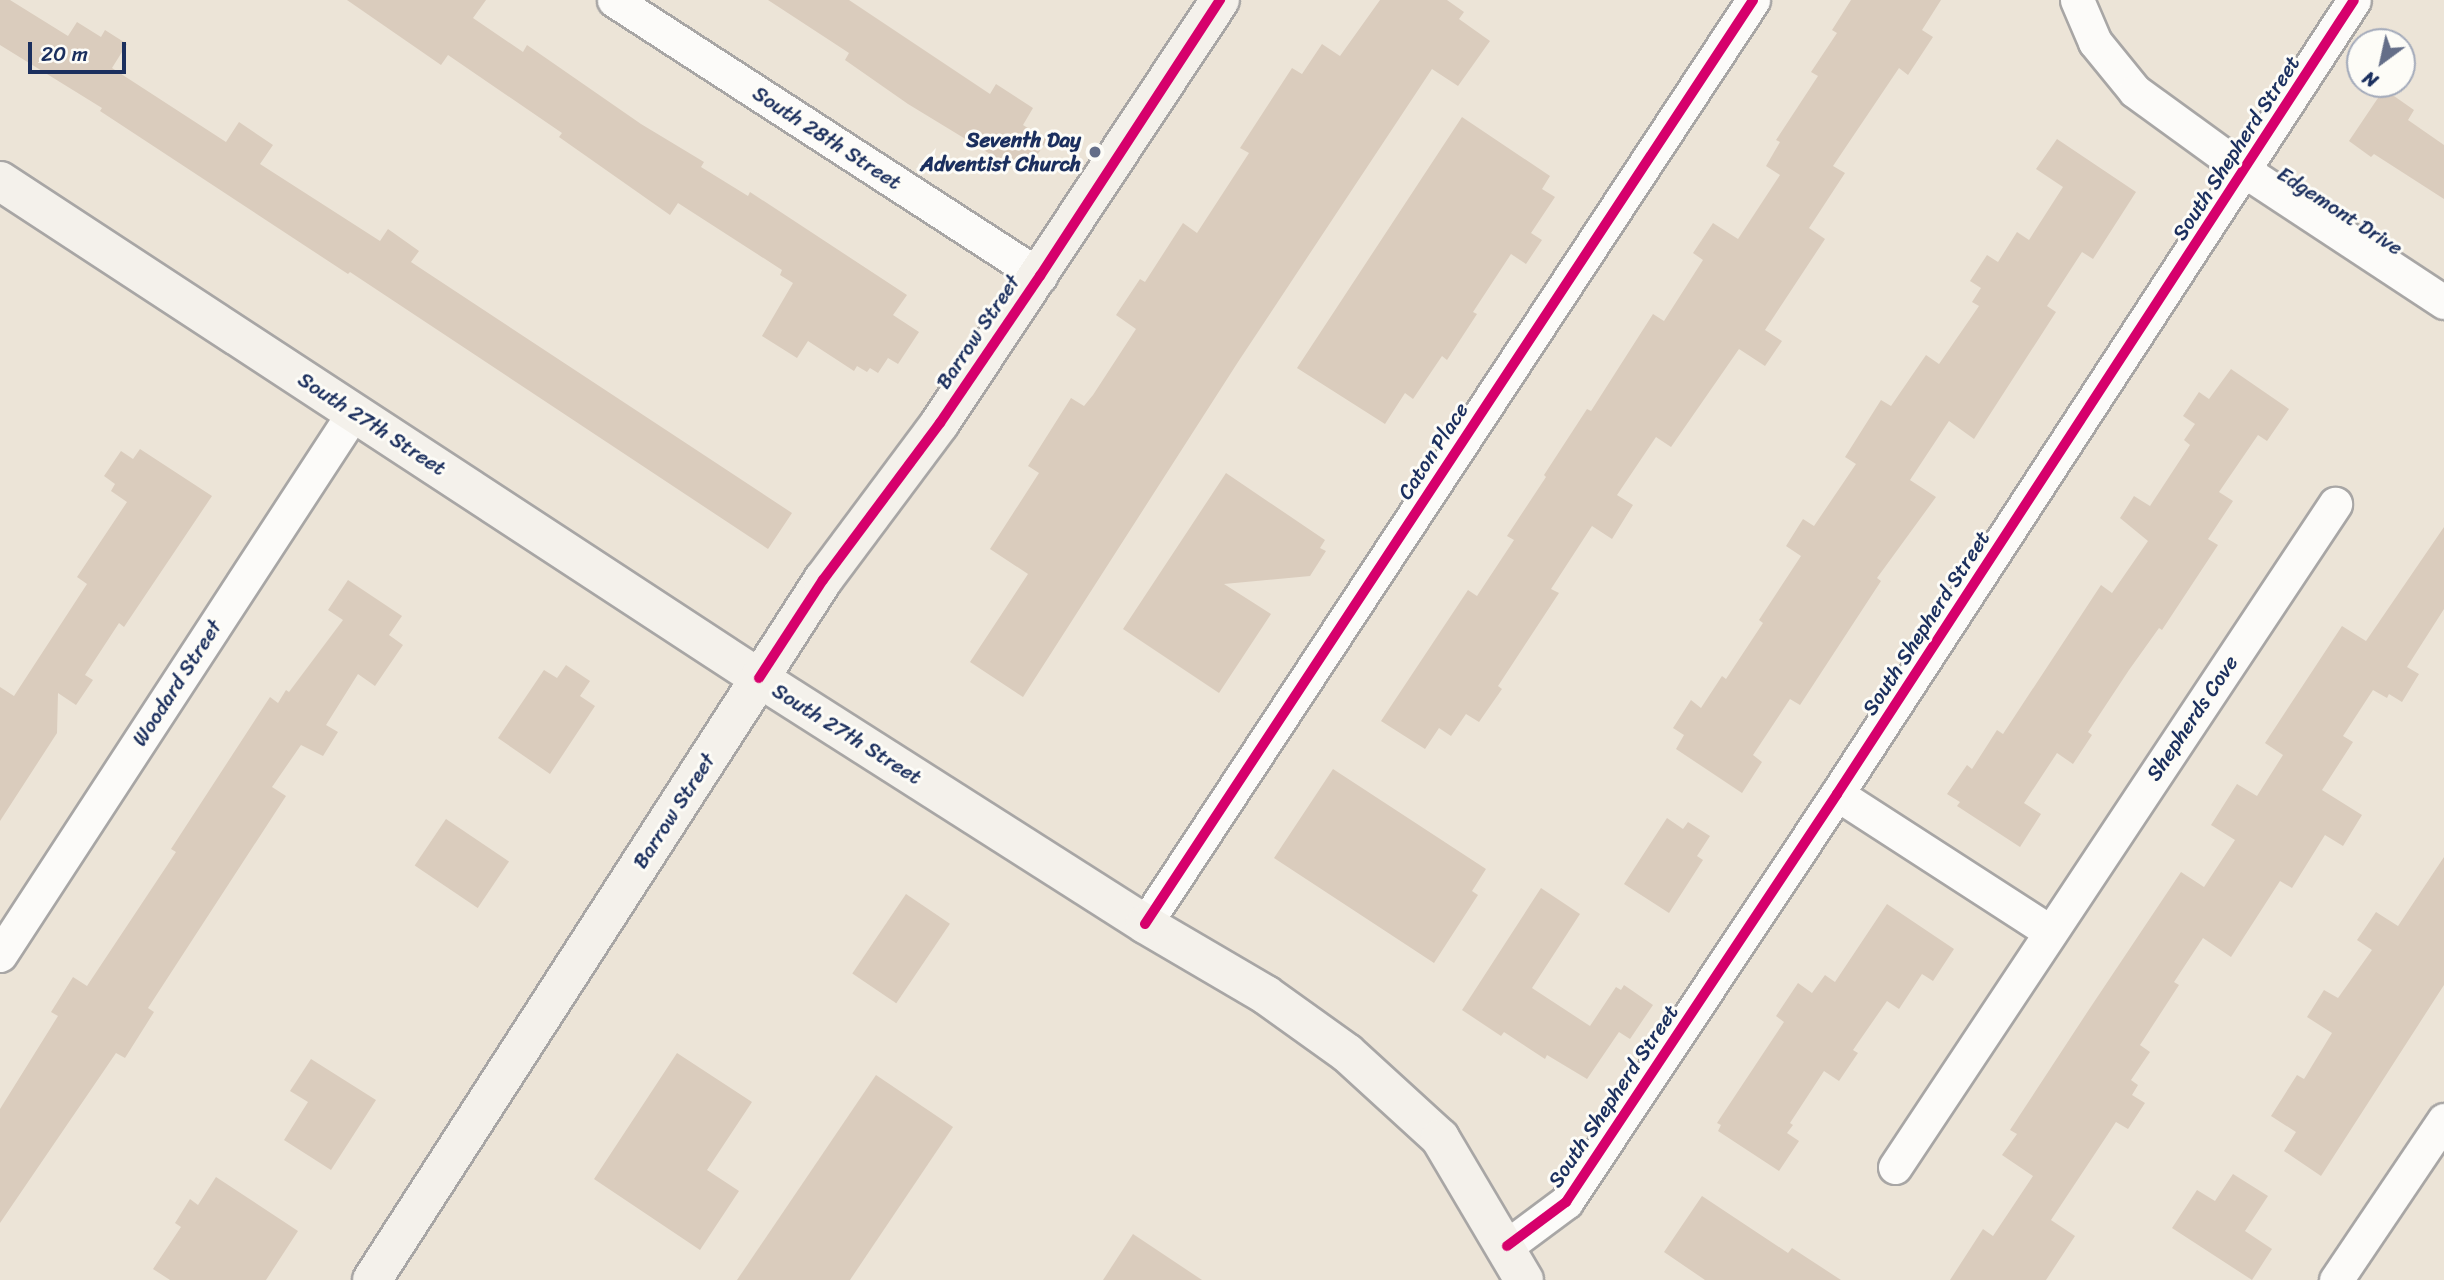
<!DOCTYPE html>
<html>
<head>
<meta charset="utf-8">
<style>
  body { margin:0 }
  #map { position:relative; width:2444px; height:1280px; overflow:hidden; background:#ece4d7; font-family:Sriracha,sans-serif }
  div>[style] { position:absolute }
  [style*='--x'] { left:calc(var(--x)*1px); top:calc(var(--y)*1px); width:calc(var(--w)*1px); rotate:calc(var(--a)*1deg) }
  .building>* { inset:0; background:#daccbd; transform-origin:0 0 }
  .roads { filter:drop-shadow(2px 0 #a8a6a5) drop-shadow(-2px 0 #a8a6a5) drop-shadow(0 2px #a8a6a5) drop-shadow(0 -2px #a8a6a5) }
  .street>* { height:33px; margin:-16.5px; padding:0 16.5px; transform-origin:16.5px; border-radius:16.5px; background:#fcfbf9 }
  .secondary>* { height:38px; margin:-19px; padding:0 19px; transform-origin:19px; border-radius:19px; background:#f4f1eb }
  .cycleway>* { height:10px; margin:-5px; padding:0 5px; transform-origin:5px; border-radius:5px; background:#d6006c }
  .dots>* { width:19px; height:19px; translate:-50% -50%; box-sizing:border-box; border:4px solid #fdfcf7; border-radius:50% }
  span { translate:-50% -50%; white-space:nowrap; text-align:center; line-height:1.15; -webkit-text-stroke:6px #fdfcf7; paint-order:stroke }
  .street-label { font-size:21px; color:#1b2f5e }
  .poi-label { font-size:21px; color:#1b2f5e; font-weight:700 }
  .right { translate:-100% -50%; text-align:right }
  .north { position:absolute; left:2346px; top:28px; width:70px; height:70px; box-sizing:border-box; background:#fdfcf7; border:2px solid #a3aaba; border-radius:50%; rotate:213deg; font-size:19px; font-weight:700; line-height:28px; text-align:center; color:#1b2f5e }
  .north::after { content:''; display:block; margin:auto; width:24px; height:32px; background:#646e88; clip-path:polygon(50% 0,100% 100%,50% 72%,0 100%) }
  .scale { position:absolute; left:28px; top:42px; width:98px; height:32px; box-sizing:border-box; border:4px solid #1b2f5e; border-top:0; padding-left:9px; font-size:21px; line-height:24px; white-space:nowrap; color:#1b2f5e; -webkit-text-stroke:5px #fdfcf7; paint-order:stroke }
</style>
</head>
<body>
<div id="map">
  <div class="building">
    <div style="clip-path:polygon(0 0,10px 0,68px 36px,77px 22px,101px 37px,105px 30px,127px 44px,112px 68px,226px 142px,239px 122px,273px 145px,260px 164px,380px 241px,388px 229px,419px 251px,411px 262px,792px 513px,768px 549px,350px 272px,348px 274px,100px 111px,102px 108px,0 45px)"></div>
    <div style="clip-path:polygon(347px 0,486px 0,473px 18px,523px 52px,527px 45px,641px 124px,704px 162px,701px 167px,748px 196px,750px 192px,907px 295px,893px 315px,919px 332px,898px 364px,888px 358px,878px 373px,870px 368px,867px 372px,857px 366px,854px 371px,808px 341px,797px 358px,762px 336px,793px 283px,780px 275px,782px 270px,678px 203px,670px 215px,559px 137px,562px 133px,448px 55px,441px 65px)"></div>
    <div style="clip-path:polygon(768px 0,849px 0,990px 94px,996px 84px,1033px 108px,1023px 125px,1047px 140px,1026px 172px,1002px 157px,1000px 160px,908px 104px,845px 60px,849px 53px)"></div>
    <div style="clip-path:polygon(1380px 0,1447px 0,1464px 12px,1459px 19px,1490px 41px,1458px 86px,1432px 69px,1238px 362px,1023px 697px,970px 662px,1028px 574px,990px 549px,1039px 473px,1028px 466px,1071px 398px,1084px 406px,1093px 395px,1136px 329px,1116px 315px,1140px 279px,1145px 282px,1183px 223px,1197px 233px,1249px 153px,1240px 148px,1292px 68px,1302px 74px,1322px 44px,1340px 56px)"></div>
    <div style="clip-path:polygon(1851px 0,1941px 0,1922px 30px,1933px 37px,1908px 75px,1899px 68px,1833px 166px,1845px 173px,1809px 228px,1825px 239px,1765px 330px,1782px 341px,1765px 366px,1739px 349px,1671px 447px,1656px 437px,1617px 495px,1633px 505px,1612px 539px,1592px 526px,1551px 589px,1559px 593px,1498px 686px,1502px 689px,1479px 722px,1466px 714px,1451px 736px,1439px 728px,1425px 749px,1381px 721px,1468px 590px,1477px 596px,1514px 540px,1507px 536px,1546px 477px,1544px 475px,1587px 409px,1591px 411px,1653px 314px,1664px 321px,1703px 260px,1693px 253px,1713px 223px,1738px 239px,1780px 175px,1766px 166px,1780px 142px,1776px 140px,1818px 76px,1811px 72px,1837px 33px,1832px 30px)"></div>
    <div style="clip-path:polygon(2384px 89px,2414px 110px,2408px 120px,2444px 145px,2444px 199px,2374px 154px,2371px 157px,2349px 141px)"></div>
    <div style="clip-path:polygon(1462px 117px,1550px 176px,1542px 189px,1555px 197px,1531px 233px,1542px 240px,1526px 264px,1511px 254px,1473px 312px,1477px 314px,1447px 360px,1442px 356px,1413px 399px,1405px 393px,1385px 424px,1297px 368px)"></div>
    <div style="clip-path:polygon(2057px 139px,2136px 192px,2093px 259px,2082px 252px,2047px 306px,2056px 312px,1974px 439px,1949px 421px,1910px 480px,1936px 497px,1877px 578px,1881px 581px,1800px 705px,1790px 699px,1753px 755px,1762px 762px,1742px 793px,1676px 749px,1684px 735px,1673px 728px,1691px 700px,1701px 708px,1722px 676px,1726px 679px,1763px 623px,1759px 620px,1801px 556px,1786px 546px,1803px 519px,1814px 526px,1856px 464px,1845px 457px,1881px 400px,1891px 406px,1926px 355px,1939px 364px,1979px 306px,1972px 302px,1981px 288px,1970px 281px,1987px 255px,1998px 262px,2017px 232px,2029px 240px,2063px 187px,2036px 169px)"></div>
    <div style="clip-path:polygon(2231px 369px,2289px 409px,2267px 441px,2258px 435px,2219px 492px,2233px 501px,2208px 539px,2218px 545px,2162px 630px,2159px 628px,2129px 670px,2088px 732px,2092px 735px,2073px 764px,2057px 753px,2024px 803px,2041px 814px,2020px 847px,1957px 806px,1960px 802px,1947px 794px,1967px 765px,1972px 769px,1997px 730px,2003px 734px,2101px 585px,2112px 593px,2148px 541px,2120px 518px,2134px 496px,2150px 506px,2190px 445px,2184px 440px,2195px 424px,2183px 416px,2199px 392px,2209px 399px)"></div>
    <div style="clip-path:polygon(140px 449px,212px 496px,124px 627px,119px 623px,85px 675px,93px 680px,76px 705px,58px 693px,57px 733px,0 821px,0 687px,14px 696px,87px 584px,77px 577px,127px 502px,111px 491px,115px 484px,104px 476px,121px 451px,133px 459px)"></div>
    <div style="clip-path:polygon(1226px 473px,1325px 540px,1320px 548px,1326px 551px,1310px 576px,1224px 584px,1271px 614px,1219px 693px,1123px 629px)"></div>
    <div style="clip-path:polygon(2444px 527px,2444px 609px,2407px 667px,2419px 674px,2402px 702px,2389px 694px,2387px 698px,2373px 690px,2343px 736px,2353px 742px,2322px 790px,2362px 815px,2343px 846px,2325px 835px,2292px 888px,2280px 881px,2231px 957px,2203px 938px,2174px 982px,2179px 985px,2140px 1045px,2150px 1052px,2131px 1080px,2138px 1085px,2132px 1095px,2145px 1103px,2128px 1129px,2116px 1122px,2051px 1220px,2075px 1236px,2046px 1280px,1950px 1280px,1983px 1229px,1993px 1236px,2033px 1176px,2002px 1155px,2017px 1134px,2010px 1130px,2088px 1011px,2181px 872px,2204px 887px,2235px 840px,2211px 825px,2237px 784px,2257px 796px,2283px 755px,2265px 743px,2342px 626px,2366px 641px)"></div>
    <div style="clip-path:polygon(348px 580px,402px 616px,389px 635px,403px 645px,375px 686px,358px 674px,326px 725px,338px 732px,323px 756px,301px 745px,272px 787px,286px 796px,148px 1008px,154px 1012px,125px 1058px,116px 1053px,0 1223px,0 1109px,58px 1016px,51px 1012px,73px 977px,87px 986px,176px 852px,171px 849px,270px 697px,278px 703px,286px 690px,289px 692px,343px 620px,328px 610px)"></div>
    <div style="clip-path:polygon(566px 665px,590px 681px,580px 696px,595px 706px,550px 774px,498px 738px,544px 670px,557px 678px)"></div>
    <div style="clip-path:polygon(1333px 769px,1486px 869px,1472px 891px,1478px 895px,1434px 963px,1274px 858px)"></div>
    <div style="clip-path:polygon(1667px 818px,1683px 829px,1688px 822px,1710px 836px,1697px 856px,1703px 860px,1669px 913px,1624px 884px)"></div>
    <div style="left:446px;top:819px;width:76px;height:56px;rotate:34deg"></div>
    <div style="clip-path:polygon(2444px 857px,2444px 985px,2321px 1176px,2284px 1151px,2296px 1132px,2271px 1116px,2297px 1075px,2304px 1079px,2332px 1033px,2307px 1017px,2324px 990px,2338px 998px,2372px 950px,2357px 940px,2376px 912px,2398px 926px)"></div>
    <div style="clip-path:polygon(1541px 888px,1580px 914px,1532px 988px,1590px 1026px,1616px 987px,1621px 990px,1624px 985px,1653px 1005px,1630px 1039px,1619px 1032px,1587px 1079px,1547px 1055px,1545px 1059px,1504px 1032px,1501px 1036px,1462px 1010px)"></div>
    <div style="left:906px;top:894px;width:53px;height:96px;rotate:34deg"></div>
    <div style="clip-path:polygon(1887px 904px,1954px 949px,1933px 981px,1922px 974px,1899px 1009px,1887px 1001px,1853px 1050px,1858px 1053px,1839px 1081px,1824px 1071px,1790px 1123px,1793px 1125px,1787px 1133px,1799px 1141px,1779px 1171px,1718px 1131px,1721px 1125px,1717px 1123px,1784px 1022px,1776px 1016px,1798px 983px,1812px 993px,1825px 975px,1835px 982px)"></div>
    <div style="clip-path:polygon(677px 1053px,752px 1102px,707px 1170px,739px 1191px,700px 1250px,594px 1179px)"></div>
    <div style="clip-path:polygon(311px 1059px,376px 1100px,331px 1170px,284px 1140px,308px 1102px,290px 1091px)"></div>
    <div style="clip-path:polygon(876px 1075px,953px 1127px,850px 1280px,737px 1280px)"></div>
    <div style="clip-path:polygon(2233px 1174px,2268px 1196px,2245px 1231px,2272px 1249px,2252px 1280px,2172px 1228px,2197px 1190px,2215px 1201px)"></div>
    <div style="clip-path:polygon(216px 1177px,298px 1231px,266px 1280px,170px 1280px,153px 1269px,181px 1227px,175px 1223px,190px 1199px,198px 1205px)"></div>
    <div style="clip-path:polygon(1702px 1196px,1788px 1253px,1792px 1248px,1841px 1280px,1705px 1280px,1664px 1252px)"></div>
    <div style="clip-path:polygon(1133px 1234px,1202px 1280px,1103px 1280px)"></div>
  </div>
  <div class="roads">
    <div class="street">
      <div style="--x:614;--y:0;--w:508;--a:32.94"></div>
      <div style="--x:2077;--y:0;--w:46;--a:66.8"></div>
      <div style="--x:2095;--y:42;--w:63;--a:50.8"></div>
      <div style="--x:2135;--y:91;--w:136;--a:36"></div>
      <div style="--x:2245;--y:171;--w:238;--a:33.4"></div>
      <div style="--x:1837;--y:794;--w:254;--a:32.9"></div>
      <div style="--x:1145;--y:924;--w:1106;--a:-56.65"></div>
      <div style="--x:0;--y:955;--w:648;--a:-56.9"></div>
      <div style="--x:1895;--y:1167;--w:796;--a:-56.43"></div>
      <div style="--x:1507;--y:1246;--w:74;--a:-36.7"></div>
      <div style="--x:1566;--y:1202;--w:490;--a:-56.4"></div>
      <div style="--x:1837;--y:794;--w:947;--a:-56.93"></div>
      <div style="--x:2336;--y:1280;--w:193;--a:-56"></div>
    </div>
    <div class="secondary">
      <div style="--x:0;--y:181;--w:907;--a:33.22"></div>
      <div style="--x:759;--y:678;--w:458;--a:32.5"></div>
      <div style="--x:1145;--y:924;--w:140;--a:30.4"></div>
      <div style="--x:1266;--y:995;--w:100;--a:35.6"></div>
      <div style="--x:1347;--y:1053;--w:126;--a:42.4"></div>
      <div style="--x:1440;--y:1138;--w:165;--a:59.4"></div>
      <div style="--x:372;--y:1280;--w:833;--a:-57.21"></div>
      <div style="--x:823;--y:580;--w:196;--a:-53.3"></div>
      <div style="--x:940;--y:423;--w:507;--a:-56.5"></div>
    </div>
  </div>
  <div class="cycleway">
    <div style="--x:759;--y:678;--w:117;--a:-56.9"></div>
    <div style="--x:823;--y:580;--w:196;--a:-53.3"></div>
    <div style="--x:940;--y:423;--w:178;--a:-55.8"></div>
    <div style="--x:1040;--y:276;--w:330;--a:-56.9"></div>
    <div style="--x:1145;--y:924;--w:1106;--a:-56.65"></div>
    <div style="--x:1507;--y:1246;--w:74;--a:-36.7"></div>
    <div style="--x:1566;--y:1202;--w:490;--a:-56.4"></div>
    <div style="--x:1837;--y:794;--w:947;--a:-56.93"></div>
  </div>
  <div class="dots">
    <div style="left:1095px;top:152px;background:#646e88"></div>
  </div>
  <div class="street-label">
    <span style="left:827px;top:138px;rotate:33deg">South 28th Street</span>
    <span style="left:2236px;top:148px;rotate:-57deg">South Shepherd Street</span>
    <span style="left:2340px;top:211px;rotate:33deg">Edgemont Drive</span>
    <span style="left:978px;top:332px;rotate:-56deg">Barrow Street</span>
    <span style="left:372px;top:424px;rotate:33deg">South 27th Street</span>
    <span style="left:1433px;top:451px;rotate:-57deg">Caton Place</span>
    <span style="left:1926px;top:623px;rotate:-57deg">South Shepherd Street</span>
    <span style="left:177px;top:683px;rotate:-57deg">Woodard Street</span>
    <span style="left:2192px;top:718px;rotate:-56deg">Shepherds Cove</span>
    <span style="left:847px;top:734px;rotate:32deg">South 27th Street</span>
    <span style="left:674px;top:811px;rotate:-57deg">Barrow Street</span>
    <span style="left:1613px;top:1096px;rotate:-56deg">South Shepherd Street</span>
  </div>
  <div class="poi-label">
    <span class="right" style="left:1081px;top:152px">Seventh Day<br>Adventist Church</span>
  </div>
  <div class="north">N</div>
  <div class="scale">20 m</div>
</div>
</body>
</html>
